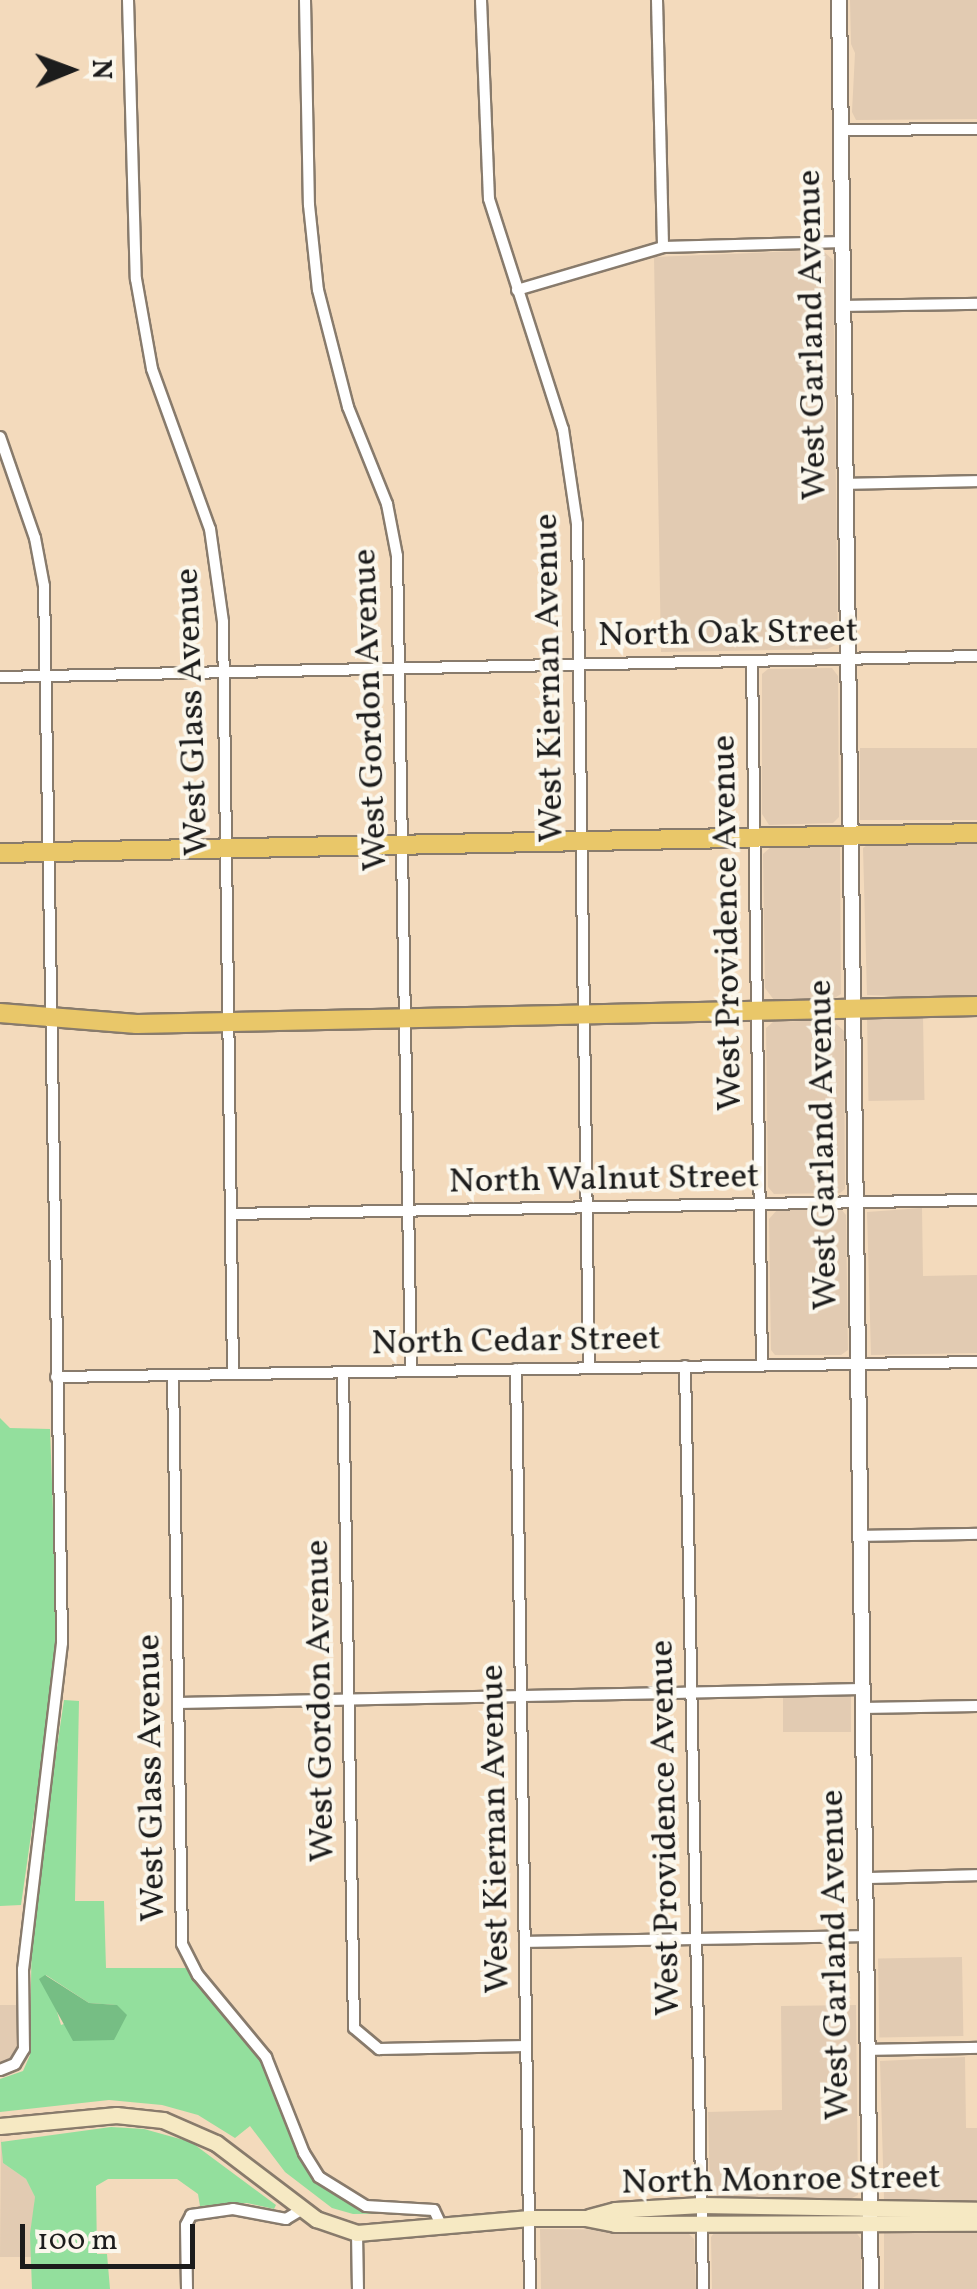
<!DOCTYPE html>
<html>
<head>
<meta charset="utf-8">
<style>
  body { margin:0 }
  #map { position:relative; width:977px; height:2289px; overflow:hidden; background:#f3dabc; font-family:Vollkorn,serif }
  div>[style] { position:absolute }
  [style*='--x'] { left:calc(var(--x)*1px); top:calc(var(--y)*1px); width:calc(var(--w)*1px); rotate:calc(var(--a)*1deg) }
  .built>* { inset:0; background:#e2cbb2; transform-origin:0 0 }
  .green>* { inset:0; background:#93df9d }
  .forest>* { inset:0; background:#76be84 }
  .roads { filter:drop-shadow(2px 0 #887b6c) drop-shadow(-2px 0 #887b6c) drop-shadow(0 2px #887b6c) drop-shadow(0 -2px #887b6c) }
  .minor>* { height:10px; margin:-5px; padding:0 5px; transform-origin:5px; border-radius:5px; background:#fff }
  .tertiary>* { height:14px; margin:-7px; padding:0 7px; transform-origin:7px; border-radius:7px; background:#fff }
  .secondary>* { height:15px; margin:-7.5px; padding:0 7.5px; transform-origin:7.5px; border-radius:7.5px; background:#f6e9c3 }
  .primary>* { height:18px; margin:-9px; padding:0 9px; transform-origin:9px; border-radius:9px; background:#e9c769 }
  span { translate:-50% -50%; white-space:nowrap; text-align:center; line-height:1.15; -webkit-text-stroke:8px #fbf7ec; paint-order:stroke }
  .street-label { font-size:35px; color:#1c1c1c }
  .north { position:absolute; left:20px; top:20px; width:100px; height:100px; -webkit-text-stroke:8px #fbf7ec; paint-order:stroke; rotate:89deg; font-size:28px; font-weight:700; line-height:40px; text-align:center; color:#1c1c1c }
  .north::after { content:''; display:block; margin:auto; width:35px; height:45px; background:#1c1c1c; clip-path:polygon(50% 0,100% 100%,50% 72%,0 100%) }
  .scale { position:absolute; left:20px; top:2224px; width:175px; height:45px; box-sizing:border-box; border:5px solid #1c1c1c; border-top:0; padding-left:12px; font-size:30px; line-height:35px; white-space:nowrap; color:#1c1c1c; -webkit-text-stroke:8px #fbf7ec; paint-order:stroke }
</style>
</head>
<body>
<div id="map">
  <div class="built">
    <div style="clip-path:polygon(850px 0,977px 0,977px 119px,856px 120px,852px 112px,855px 53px,851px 44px)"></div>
    <div style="clip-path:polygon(822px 250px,833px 260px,838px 644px,827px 649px,661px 652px,654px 257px)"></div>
    <div style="clip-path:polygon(832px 668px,838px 676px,839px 817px,833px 823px,769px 825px,762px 814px,762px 674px,768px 669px)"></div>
    <div style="left:977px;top:748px;width:72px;height:117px;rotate:90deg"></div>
    <div style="clip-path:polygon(977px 842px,977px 999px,867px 995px,863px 848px,870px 843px)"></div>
    <div style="clip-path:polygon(833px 844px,840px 847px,841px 994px,833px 999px,774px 1000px,765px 988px,763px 854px,772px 846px)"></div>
    <div style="left:923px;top:1016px;width:84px;height:56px;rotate:89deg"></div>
    <div style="clip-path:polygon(832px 1020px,844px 1031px,845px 1189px,840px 1193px,774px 1194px,768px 1187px,766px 1028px,773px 1022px)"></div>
    <div style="clip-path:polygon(922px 1208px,923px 1276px,977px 1275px,977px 1353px,871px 1355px,867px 1212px)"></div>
    <div style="clip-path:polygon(841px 1209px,846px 1215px,848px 1350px,841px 1355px,775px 1355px,771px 1350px,769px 1219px,777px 1210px)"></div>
    <div style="left:783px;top:1695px;width:68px;height:37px"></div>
    <div style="left:962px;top:1957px;width:79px;height:84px;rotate:89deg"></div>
    <div style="clip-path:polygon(0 2005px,16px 2005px,16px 2048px,10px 2059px,0 2063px)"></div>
    <div style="clip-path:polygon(856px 2005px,858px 2195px,850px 2199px,717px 2199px,710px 2190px,708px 2112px,782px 2110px,781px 2006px)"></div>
    <div style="clip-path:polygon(965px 2057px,966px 2128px,977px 2128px,977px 2204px,884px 2199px,880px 2061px)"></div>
    <div style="clip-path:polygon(1px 2136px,3px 2163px,26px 2179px,35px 2197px,31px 2257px,0 2257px)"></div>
    <div style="clip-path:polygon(540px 2229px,685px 2230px,694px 2239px,696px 2289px,541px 2289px)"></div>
    <div style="clip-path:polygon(717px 2229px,855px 2231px,861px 2239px,861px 2289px,712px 2289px,711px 2237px)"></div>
    <div style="left:977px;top:2230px;width:59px;height:93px;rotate:90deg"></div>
  </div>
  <div class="green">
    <div style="clip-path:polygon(0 1418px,10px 1428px,50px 1429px,58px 1646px,21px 1905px,0 1906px)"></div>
    <div style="clip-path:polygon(evenodd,64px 1700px,79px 1701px,75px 1901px,104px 1901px,106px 1968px,186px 1968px,255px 2049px,315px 2178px,358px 2207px,420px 2213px,353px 2214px,332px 2208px,285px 2172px,250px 2126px,235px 2138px,198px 2115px,162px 2105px,109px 2100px,0 2112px,0 2079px,23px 2071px,30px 2055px,32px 1916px,64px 1700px,46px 1975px,89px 2003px,116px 2005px,61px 2025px,46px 1975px)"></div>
    <div style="clip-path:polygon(111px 2127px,144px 2129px,191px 2142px,276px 2205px,274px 2209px,247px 2203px,200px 2206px,198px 2194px,177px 2179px,108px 2179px,96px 2186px,97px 2254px,107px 2254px,110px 2289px,32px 2289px,30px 2234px,35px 2197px,26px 2179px,3px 2163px,1px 2142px)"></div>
  </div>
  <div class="forest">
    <div style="clip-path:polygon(45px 1975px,89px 2003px,117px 2005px,127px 2015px,114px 2040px,73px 2041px,39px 1979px)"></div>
  </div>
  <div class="roads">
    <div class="minor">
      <div style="--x:128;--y:0;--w:279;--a:88.4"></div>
      <div style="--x:136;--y:279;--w:91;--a:79.9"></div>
      <div style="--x:152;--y:369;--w:170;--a:70.1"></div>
      <div style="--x:210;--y:529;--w:94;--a:82"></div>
      <div style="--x:223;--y:622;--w:752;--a:89.24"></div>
      <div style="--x:305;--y:0;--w:205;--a:88.9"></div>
      <div style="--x:309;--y:205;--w:85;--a:84"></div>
      <div style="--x:318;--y:290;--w:121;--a:75.6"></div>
      <div style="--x:348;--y:407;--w:105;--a:68.1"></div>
      <div style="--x:387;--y:504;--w:53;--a:79.1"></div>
      <div style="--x:397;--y:556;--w:815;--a:89.02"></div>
      <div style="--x:481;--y:0;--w:199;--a:87.7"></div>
      <div style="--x:489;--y:199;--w:242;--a:72.2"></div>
      <div style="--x:563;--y:429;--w:96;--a:81.6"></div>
      <div style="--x:577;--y:524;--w:844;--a:89.19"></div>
      <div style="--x:657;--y:0;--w:247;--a:88.6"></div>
      <div style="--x:841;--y:130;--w:136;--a:-0.4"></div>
      <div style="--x:517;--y:290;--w:152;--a:-16.4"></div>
      <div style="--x:663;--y:247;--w:180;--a:-1.6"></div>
      <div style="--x:844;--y:306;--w:133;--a:-0.9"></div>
      <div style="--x:0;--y:437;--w:107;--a:70.9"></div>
      <div style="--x:35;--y:538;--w:49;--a:79.4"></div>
      <div style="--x:44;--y:586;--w:1057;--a:89.02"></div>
      <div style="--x:62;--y:1643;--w:328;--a:96.8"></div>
      <div style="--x:23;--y:1969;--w:80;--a:89.3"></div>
      <div style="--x:24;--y:2049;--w:17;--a:121"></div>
      <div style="--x:15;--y:2064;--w:16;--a:158"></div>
      <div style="--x:845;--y:484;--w:132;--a:-1.3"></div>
      <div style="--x:752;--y:661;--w:704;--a:89.19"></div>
      <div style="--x:0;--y:677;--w:977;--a:-1.23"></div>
      <div style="--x:231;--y:1214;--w:746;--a:-1.08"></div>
      <div style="--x:685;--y:1366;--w:923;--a:88.88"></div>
      <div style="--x:516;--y:1369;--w:920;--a:89.13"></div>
      <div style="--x:343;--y:1372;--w:656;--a:89.04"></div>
      <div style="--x:354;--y:2028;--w:33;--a:40"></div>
      <div style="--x:379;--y:2049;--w:147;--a:-1.2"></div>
      <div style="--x:173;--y:1375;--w:569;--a:89.09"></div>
      <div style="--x:182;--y:1944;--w:35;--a:63"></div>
      <div style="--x:198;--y:1975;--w:107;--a:50.3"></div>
      <div style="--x:266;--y:2057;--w:103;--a:68.4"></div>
      <div style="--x:304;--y:2153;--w:28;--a:58"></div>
      <div style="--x:319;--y:2177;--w:55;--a:31.7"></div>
      <div style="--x:366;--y:2206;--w:68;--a:3.4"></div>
      <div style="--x:434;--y:2210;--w:17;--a:65"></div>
      <div style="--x:56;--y:1377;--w:921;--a:-0.93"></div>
      <div style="--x:860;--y:1536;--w:117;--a:-1"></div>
      <div style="--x:178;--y:1703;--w:684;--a:-1.17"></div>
      <div style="--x:862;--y:1708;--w:115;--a:-1"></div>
      <div style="--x:865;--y:1878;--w:112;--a:-1.5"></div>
      <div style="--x:525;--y:1942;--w:341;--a:-1"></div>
      <div style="--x:868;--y:2050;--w:109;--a:-1.1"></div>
      <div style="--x:357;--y:2233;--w:56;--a:89"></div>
      <div style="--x:187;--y:2289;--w:64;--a:-90.9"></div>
      <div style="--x:186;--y:2225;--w:11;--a:-63"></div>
      <div style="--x:191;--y:2215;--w:42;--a:-8.1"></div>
      <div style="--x:233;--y:2209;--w:54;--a:10.7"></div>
      <div style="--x:286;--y:2219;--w:17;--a:-31"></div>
    </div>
    <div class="tertiary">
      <div style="--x:839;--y:0;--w:2289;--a:89.2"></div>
    </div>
    <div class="secondary">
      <div style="--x:0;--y:2126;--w:117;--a:-5.4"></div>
      <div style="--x:116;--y:2115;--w:47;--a:6.1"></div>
      <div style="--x:163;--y:2120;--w:58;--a:23.5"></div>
      <div style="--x:216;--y:2143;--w:126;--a:37.2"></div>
      <div style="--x:316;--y:2219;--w:43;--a:18.9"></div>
      <div style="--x:357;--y:2233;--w:173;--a:-5"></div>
      <div style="--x:529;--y:2218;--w:56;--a:0"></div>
      <div style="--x:585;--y:2218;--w:31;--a:11"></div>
      <div style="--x:615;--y:2224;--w:362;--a:-0.2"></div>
      <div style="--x:589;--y:2217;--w:27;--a:-15"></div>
      <div style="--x:615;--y:2210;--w:86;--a:-3.3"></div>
      <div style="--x:701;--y:2205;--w:276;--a:1"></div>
    </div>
    <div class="primary">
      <div style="--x:0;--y:853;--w:977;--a:-1.17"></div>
      <div style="--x:0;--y:1013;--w:137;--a:4.6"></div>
      <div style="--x:137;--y:1024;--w:840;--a:-1.23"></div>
    </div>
  </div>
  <div class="street-label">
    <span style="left:813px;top:335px;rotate:-91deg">West Garland Avenue</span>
    <span style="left:728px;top:634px;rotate:-1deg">North Oak Street</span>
    <span style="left:550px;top:678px;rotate:-91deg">West Kiernan Avenue</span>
    <span style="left:371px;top:710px;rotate:-92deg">West Gordon Avenue</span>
    <span style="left:193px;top:712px;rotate:-92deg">West Glass Avenue</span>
    <span style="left:728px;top:923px;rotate:-91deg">West Providence Avenue</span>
    <span style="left:824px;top:1145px;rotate:-91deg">West Garland Avenue</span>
    <span style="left:604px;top:1180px;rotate:-1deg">North Walnut Street</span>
    <span style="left:516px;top:1342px;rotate:-1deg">North Cedar Street</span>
    <span style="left:321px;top:1701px;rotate:-91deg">West Gordon Avenue</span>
    <span style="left:152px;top:1778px;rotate:-91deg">West Glass Avenue</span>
    <span style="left:666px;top:1828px;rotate:-91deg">West Providence Avenue</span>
    <span style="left:496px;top:1829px;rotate:-91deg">West Kiernan Avenue</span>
    <span style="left:836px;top:1955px;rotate:-91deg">West Garland Avenue</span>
    <span style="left:781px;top:2181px;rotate:-1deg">North Monroe Street</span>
  </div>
  <div class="north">N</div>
  <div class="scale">100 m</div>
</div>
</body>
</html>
